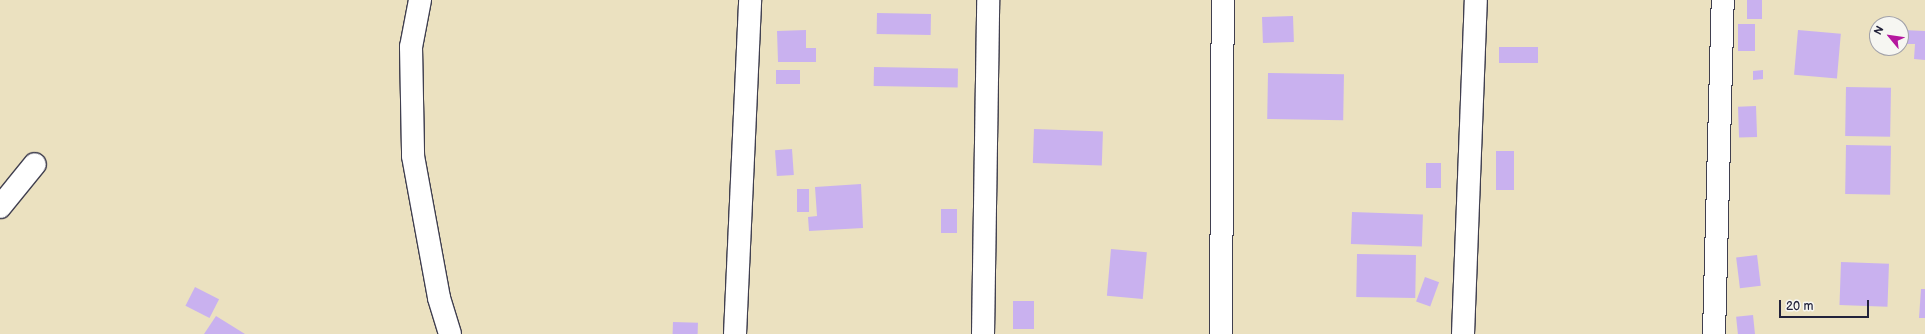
<!DOCTYPE html>
<html>
<head>
<meta charset="utf-8">
<style>
  body { margin:0 }
  #map { position:relative; width:1925px; height:334px; overflow:hidden; background:#ebe1c0; font-family:"Balsamiq Sans",sans-serif }
  div>[style] { position:absolute }
  [style*='--x'] { left:calc(var(--x)*1px); top:calc(var(--y)*1px); width:calc(var(--w)*1px); rotate:calc(var(--a)*1deg) }
  .building>* { inset:0; background:#c9b1ef; transform-origin:0 0 }
  .roads { filter:drop-shadow(1px 0 #403f4f) drop-shadow(-1px 0 #403f4f) drop-shadow(0 1px #403f4f) drop-shadow(0 -1px #403f4f) }
  .minor>* { height:22px; margin:-11px; padding:0 11px; transform-origin:11px; border-radius:11px; background:#fff }
  span { translate:-50% -50%; white-space:nowrap; text-align:center; line-height:1.15; -webkit-text-stroke:3.5px #f6f6f2; paint-order:stroke }
  .north { position:absolute; left:1869px; top:16px; width:40px; height:40px; box-sizing:border-box; background:#f6f6f2; border:1px solid #a1a1a9; border-radius:50%; rotate:299deg; font-size:11px; font-weight:700; line-height:16px; text-align:center; color:#22223b }
  .north::after { content:''; display:block; margin:auto; width:14px; height:18px; background:#b5179e; clip-path:polygon(50% 0,100% 100%,50% 72%,0 100%) }
  .scale { position:absolute; left:1779px; top:300px; width:90px; height:18px; box-sizing:border-box; border:2px solid #22223b; border-top:0; padding-left:5px; font-size:12px; line-height:14px; white-space:nowrap; color:#22223b; -webkit-text-stroke:3px #f6f6f2; paint-order:stroke }
</style>
</head>
<body>
<div id="map">
  <div class="building">
    <div style="left:1747px;top:0;width:15px;height:19px"></div>
    <div style="left:877px;top:13px;width:54px;height:21px;rotate:1deg"></div>
    <div style="left:1293px;top:16px;width:26px;height:31px;rotate:88deg"></div>
    <div style="left:1738px;top:24px;width:17px;height:27px"></div>
    <div style="clip-path:polygon(806px 30px,806px 48px,816px 48px,816px 62px,778px 62px,777px 31px)"></div>
    <div style="left:1798px;top:30px;width:43px;height:45px;rotate:5deg"></div>
    <div style="clip-path:polygon(1903px 30px,1925px 31px,1925px 60px,1914px 59px,1915px 44px,1903px 44px)"></div>
    <div style="left:1538px;top:47px;width:16px;height:39px;rotate:90deg"></div>
    <div style="left:874px;top:67px;width:84px;height:19px;rotate:1deg"></div>
    <div style="left:800px;top:70px;width:14px;height:24px;rotate:90deg"></div>
    <div style="clip-path:polygon(1763px 70px,1763px 79px,1753px 80px,1753px 71px)"></div>
    <div style="left:1268px;top:73px;width:76px;height:46px;rotate:1deg"></div>
    <div style="left:1846px;top:87px;width:45px;height:49px;rotate:1deg"></div>
    <div style="left:1756px;top:106px;width:31px;height:18px;rotate:88deg"></div>
    <div style="left:1034px;top:129px;width:69px;height:34px;rotate:2deg"></div>
    <div style="left:1846px;top:145px;width:45px;height:49px;rotate:1deg"></div>
    <div style="left:792px;top:149px;width:26px;height:17px;rotate:86deg"></div>
    <div style="left:1496px;top:151px;width:18px;height:39px"></div>
    <div style="left:1426px;top:163px;width:15px;height:25px"></div>
    <div style="clip-path:polygon(861px 184px,863px 228px,809px 231px,808px 217px,817px 216px,815px 187px)"></div>
    <div style="left:797px;top:189px;width:12px;height:23px"></div>
    <div style="left:941px;top:209px;width:16px;height:24px"></div>
    <div style="left:1352px;top:212px;width:71px;height:32px;rotate:2deg"></div>
    <div style="left:1111px;top:249px;width:36px;height:47px;rotate:5deg"></div>
    <div style="left:1357px;top:254px;width:59px;height:43px;rotate:1deg"></div>
    <div style="left:1757px;top:255px;width:31px;height:21px;rotate:83deg"></div>
    <div style="left:1841px;top:262px;width:48px;height:43px;rotate:2deg"></div>
    <div style="left:1425px;top:277px;width:15px;height:26px;rotate:20deg"></div>
    <div style="left:195px;top:287px;width:27px;height:21px;rotate:27deg"></div>
    <div style="clip-path:polygon(1921px 289px,1925px 289px,1925px 318px,1919px 318px)"></div>
    <div style="left:1034px;top:301px;width:28px;height:21px;rotate:90deg"></div>
    <div style="left:1753px;top:315px;width:19px;height:17px;rotate:84deg"></div>
    <div style="clip-path:polygon(216px 316px,245px 334px,204px 334px)"></div>
    <div style="left:673px;top:322px;width:25px;height:12px;rotate:2deg"></div>
  </div>
  <div class="roads">
    <div class="minor">
      <div style="--x:420;--y:0;--w:48;--a:100.8"></div>
      <div style="--x:411;--y:47;--w:109;--a:88.9"></div>
      <div style="--x:413;--y:156;--w:144;--a:79.6"></div>
      <div style="--x:439;--y:298;--w:38;--a:73"></div>
      <div style="--x:0;--y:207;--w:55;--a:-50.9"></div>
      <div style="--x:735;--y:334;--w:334;--a:-87.4"></div>
      <div style="--x:983;--y:334;--w:334;--a:-89.1"></div>
      <div style="--x:1221;--y:334;--w:334;--a:-89.7"></div>
      <div style="--x:1463;--y:334;--w:334;--a:-87.8"></div>
      <div style="--x:1714;--y:334;--w:334;--a:-88.5"></div>
    </div>
  </div>
  <div class="north">N</div>
  <div class="scale">20 m</div>
</div>
</body>
</html>
